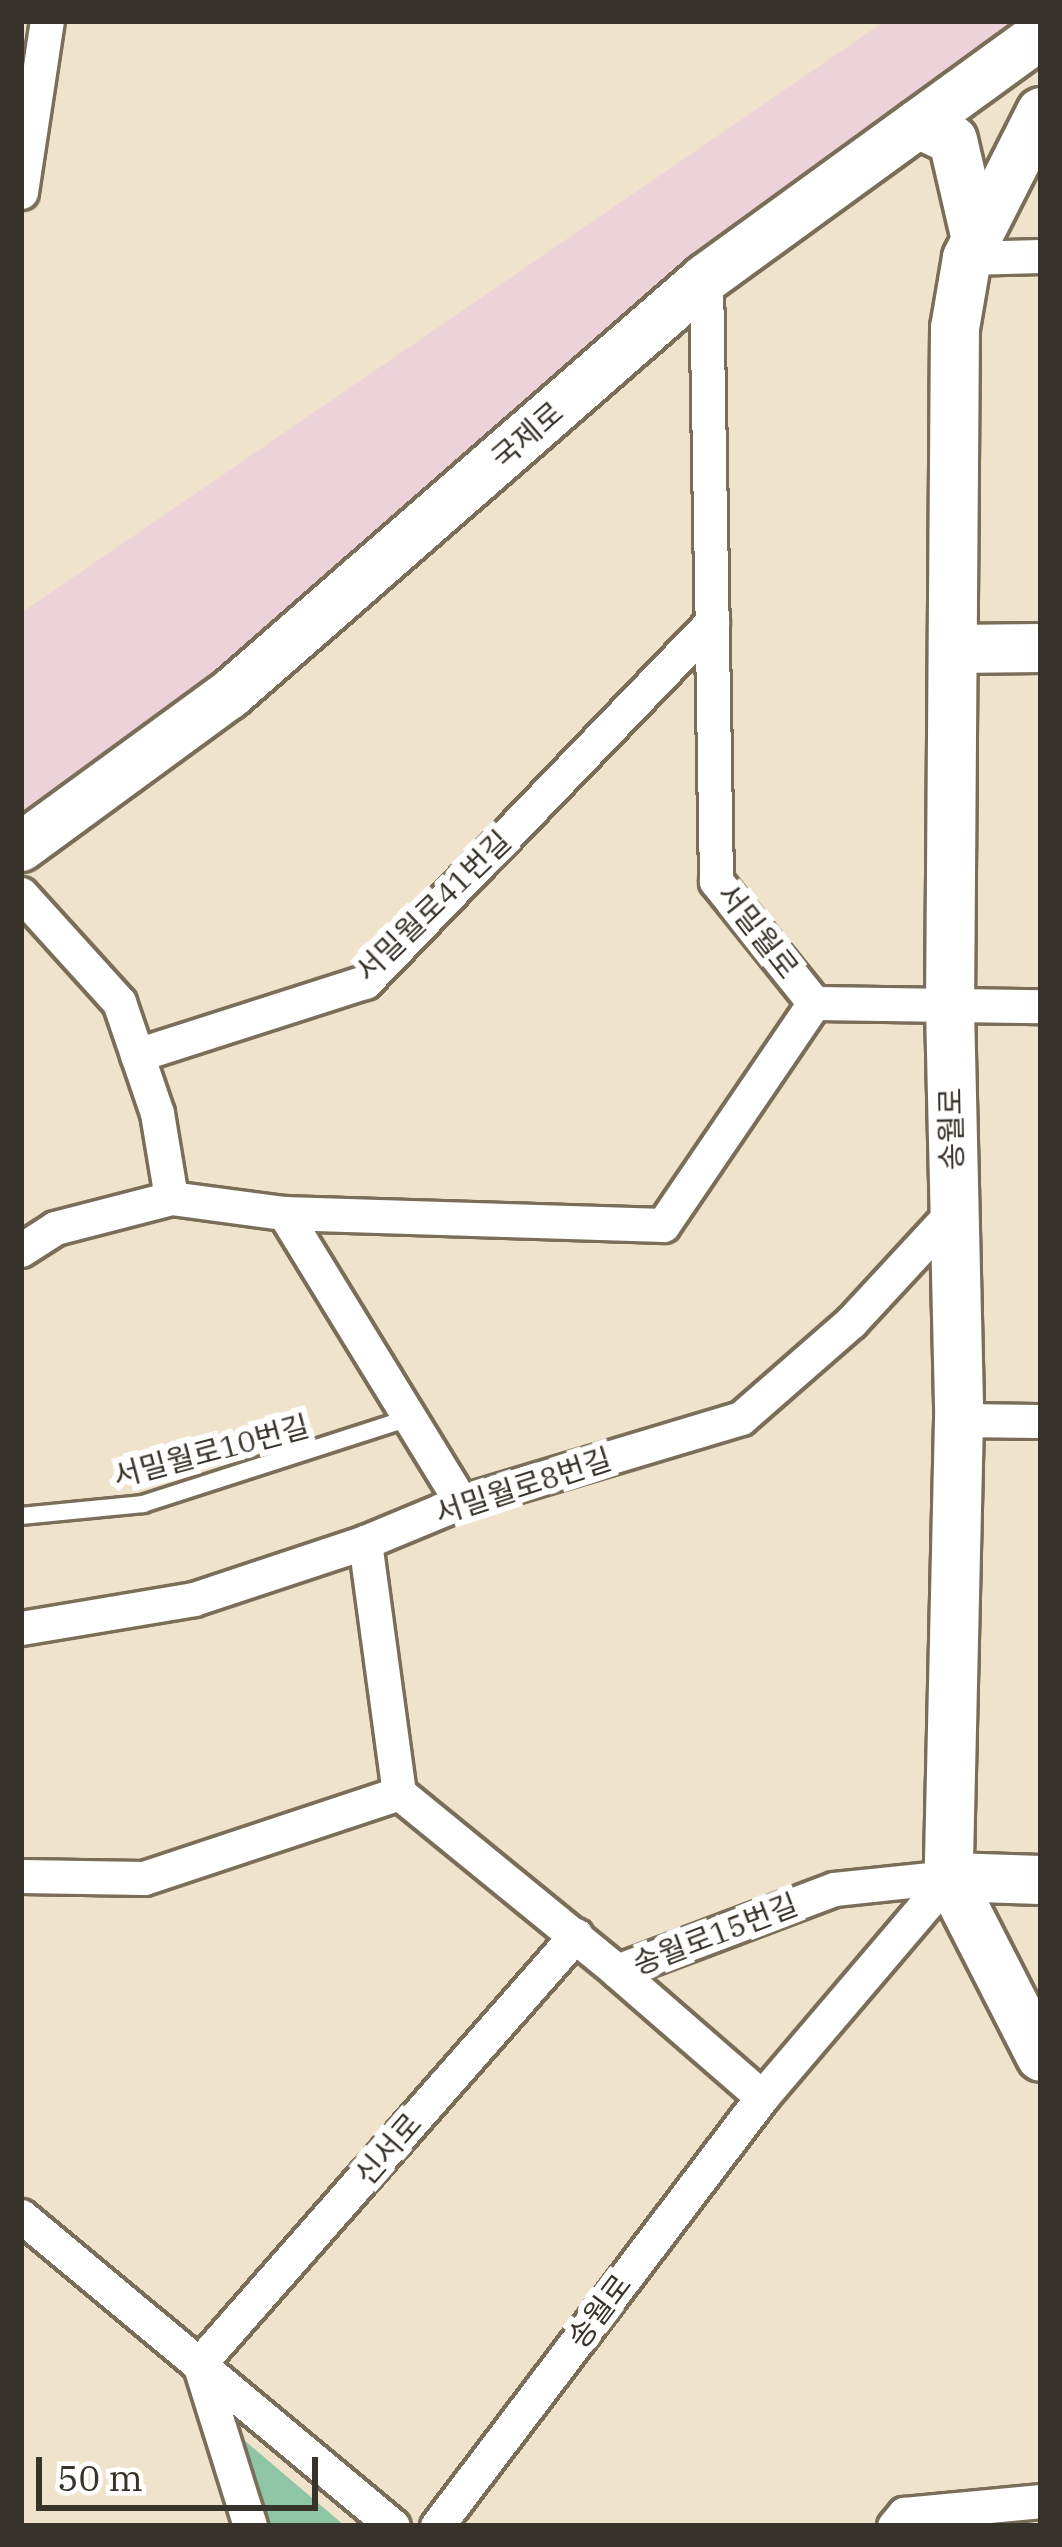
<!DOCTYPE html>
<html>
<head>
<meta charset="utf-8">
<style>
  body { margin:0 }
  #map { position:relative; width:1062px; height:2547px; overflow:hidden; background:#f0e3cb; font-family:"IBM Plex Serif","Noto Sans KR",serif }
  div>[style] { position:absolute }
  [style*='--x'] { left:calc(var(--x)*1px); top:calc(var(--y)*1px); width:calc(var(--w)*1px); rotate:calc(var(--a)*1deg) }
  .commercial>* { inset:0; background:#edd3d9 }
  .green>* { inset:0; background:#8ec5a5 }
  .roads { filter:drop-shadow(3px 0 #7a6e59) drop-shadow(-3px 0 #7a6e59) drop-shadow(0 3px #7a6e59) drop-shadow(0 -3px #7a6e59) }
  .lane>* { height:16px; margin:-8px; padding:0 8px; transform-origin:8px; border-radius:8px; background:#fff }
  .street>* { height:33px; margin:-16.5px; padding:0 16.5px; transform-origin:16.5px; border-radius:16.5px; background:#fff }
  .secondary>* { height:48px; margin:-24px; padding:0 24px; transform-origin:24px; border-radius:24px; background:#fff }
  span { translate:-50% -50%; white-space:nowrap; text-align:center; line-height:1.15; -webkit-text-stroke:12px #fff; paint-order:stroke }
  .street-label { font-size:30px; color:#38332a }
  .frame { position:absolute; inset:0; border:24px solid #38332a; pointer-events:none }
  .scale { position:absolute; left:36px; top:2457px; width:282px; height:54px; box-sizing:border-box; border:6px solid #38332a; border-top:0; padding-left:15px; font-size:36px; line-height:42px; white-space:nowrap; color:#38332a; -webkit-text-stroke:9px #fff; paint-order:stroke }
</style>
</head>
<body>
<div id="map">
  <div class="commercial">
    <div style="clip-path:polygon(885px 21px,1041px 21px,219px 684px,21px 827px,21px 613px)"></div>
  </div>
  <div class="green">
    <div style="clip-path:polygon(230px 2428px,345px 2526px,262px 2526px)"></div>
  </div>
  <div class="roads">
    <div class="lane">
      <div style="--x:21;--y:1516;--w:123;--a:-5.6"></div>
      <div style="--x:143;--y:1504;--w:281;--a:-17.9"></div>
    </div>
    <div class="street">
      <div style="--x:21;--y:192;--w:173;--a:-81.4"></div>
      <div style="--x:967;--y:258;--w:74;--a:-1.5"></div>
      <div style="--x:706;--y:278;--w:603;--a:89.05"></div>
      <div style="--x:716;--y:881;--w:156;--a:51.2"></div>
      <div style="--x:21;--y:894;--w:146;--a:47.8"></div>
      <div style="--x:119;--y:1002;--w:117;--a:71.1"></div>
      <div style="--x:157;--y:1113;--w:86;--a:80.6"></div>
      <div style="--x:814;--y:1003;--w:227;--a:0.8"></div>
      <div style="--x:137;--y:1055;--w:239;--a:-17.8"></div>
      <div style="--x:365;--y:982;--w:500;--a:-46.05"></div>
      <div style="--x:284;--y:1213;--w:339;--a:58.5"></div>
      <div style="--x:21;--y:1250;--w:40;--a:-32.9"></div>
      <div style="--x:55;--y:1228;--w:120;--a:-14.5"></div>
      <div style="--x:171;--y:1198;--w:114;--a:7.6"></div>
      <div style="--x:284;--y:1213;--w:379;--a:1.8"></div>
      <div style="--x:663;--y:1225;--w:268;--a:-55.8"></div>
      <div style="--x:959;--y:1420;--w:82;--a:0.7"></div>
      <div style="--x:365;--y:1542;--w:253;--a:82.3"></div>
      <div style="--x:399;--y:1793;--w:281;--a:39.2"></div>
      <div style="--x:617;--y:1971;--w:232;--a:-20.7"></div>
      <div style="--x:834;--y:1889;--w:116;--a:-6"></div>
      <div style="--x:21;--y:1628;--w:175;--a:-9.5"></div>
      <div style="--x:194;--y:1599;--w:180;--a:-18.4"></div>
      <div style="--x:365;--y:1542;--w:104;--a:-22.6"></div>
      <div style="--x:461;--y:1502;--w:292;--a:-16.7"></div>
      <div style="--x:741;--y:1418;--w:146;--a:-41.1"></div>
      <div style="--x:851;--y:1322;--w:149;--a:-47.2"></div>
      <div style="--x:21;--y:1876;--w:123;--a:0.9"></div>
      <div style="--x:144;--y:1878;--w:269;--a:-18.4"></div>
      <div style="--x:617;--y:1971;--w:192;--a:41"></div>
      <div style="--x:21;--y:2216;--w:484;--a:39.8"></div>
      <div style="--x:199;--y:2364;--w:571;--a:-48.69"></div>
      <div style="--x:200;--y:2366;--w:168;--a:72.6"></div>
      <div style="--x:437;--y:2526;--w:538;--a:-52.85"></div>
      <div style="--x:762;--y:2097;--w:289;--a:-49.6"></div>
      <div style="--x:894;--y:2526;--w:16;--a:-50"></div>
      <div style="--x:904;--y:2514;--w:138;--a:-5.4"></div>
    </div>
    <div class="secondary">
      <div style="--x:1041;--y:112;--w:164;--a:116.9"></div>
      <div style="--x:967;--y:258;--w:71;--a:99.7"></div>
      <div style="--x:955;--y:328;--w:680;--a:90.42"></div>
      <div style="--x:950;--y:1008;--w:412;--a:88.7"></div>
      <div style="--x:959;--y:1420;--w:457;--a:91.3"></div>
      <div style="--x:949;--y:1877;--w:202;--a:62.9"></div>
      <div style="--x:918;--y:124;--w:38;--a:25"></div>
      <div style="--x:953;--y:140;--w:103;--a:77"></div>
      <div style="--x:953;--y:649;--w:88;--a:-0.7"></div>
      <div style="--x:21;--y:847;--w:258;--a:-36.2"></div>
      <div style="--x:229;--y:695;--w:634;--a:-41.16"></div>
      <div style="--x:706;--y:278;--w:414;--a:-36"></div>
      <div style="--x:949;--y:1877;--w:92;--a:1.9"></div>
    </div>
  </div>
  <div class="street-label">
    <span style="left:527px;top:435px;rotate:-41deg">국제로</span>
    <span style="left:433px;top:906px;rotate:-44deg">서밀월로41번길</span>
    <span style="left:758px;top:931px;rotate:52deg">서밀월로</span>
    <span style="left:951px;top:1129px;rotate:-91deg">송월로</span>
    <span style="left:211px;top:1451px;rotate:-15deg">서밀월로10번길</span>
    <span style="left:523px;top:1486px;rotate:-18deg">서밀월로8번길</span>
    <span style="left:715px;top:1934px;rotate:-21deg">송월로15번길</span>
    <span style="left:388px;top:2149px;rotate:-49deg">신서로</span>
    <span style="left:599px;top:2311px;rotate:-53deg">송월로</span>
  </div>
  <div class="frame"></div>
  <div class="scale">50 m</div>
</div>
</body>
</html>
